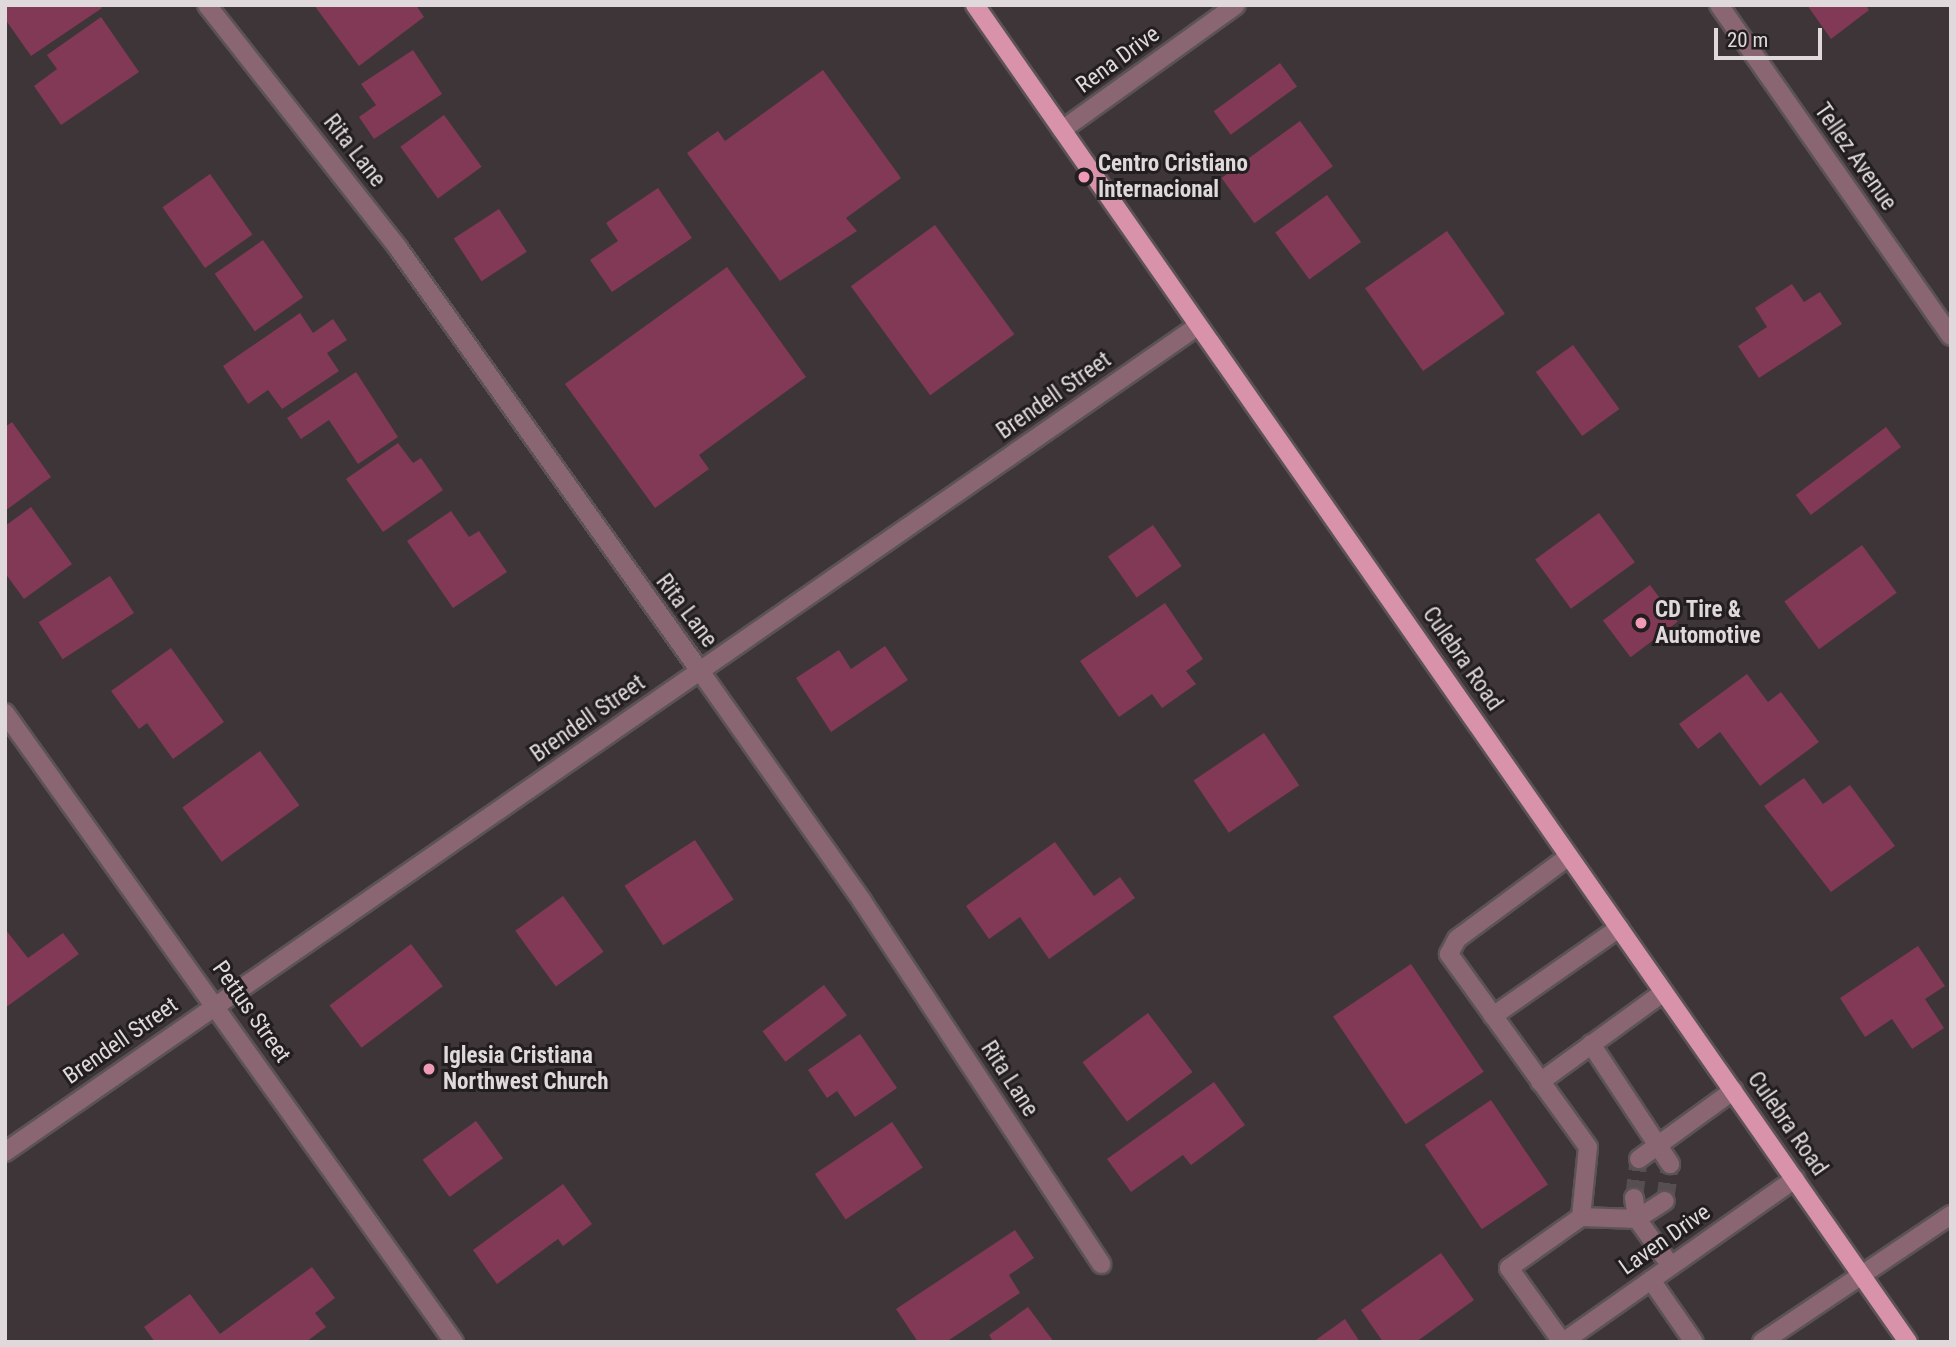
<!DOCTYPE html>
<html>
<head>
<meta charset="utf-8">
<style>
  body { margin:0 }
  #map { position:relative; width:1956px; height:1347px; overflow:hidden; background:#3e3538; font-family:"Roboto Condensed",sans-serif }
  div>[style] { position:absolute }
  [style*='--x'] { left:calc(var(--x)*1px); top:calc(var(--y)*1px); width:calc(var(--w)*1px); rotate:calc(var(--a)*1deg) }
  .building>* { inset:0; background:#823955; transform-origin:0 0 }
  .minor-tunnel>* { height:18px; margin-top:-9px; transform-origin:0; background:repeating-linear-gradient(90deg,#564e50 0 18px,transparent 0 27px) }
  .roads { filter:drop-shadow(2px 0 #5b5355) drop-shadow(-2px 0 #5b5355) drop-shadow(0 2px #5b5355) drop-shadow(0 -2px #5b5355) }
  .minor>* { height:18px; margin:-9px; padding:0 9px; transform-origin:9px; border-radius:9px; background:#896671 }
  .major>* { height:18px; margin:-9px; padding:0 9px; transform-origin:9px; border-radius:9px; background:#d892a9 }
  .dots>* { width:19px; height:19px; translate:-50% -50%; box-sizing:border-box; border:4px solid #221e1f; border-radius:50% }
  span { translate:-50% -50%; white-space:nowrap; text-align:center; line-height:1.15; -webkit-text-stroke:6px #221e1f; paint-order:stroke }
  .street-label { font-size:23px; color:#dfd9db }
  .poi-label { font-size:23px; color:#dfd9db; font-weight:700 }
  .left { translate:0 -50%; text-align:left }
  .frame { position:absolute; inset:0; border:7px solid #dfd9db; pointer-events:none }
  .scale { position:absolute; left:1714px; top:28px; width:108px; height:32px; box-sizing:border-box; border:4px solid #dfd9db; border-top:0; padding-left:9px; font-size:21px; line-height:24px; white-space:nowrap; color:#dfd9db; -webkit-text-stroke:5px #221e1f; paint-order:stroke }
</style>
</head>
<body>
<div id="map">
  <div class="building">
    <div style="clip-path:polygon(5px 5px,100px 5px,102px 8px,31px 56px,5px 19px)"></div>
    <div style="clip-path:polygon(314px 5px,416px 5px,424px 17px,359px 66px)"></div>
    <div style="clip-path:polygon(1807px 5px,1866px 5px,1869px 10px,1831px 39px)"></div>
    <div style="clip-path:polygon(101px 17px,139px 72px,61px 125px,34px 86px,57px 69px,47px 55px)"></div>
    <div style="clip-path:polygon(413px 50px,442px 94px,374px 139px,359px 117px,376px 105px,361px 84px)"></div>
    <div style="left:1280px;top:63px;width:29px;height:82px;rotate:54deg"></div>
    <div style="clip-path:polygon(823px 70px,901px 178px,846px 218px,857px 231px,780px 281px,687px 153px,718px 131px,725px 141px)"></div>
    <div style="left:444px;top:115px;width:64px;height:54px;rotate:54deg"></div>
    <div style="left:1300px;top:121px;width:56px;height:97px;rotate:54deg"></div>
    <div style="left:210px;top:174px;width:74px;height:58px;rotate:55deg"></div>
    <div style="clip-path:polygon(658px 188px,692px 238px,612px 292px,590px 260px,618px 241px,606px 223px)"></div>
    <div style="left:1327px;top:195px;width:58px;height:64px;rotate:54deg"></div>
    <div style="left:499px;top:209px;width:51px;height:54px;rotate:57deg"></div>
    <div style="left:935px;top:225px;width:135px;height:104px;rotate:54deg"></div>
    <div style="left:1447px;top:231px;width:101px;height:100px;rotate:55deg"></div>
    <div style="left:263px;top:240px;width:70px;height:59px;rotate:55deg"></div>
    <div style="clip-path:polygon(727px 267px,806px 377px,699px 455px,709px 469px,655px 508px,565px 384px)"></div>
    <div style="clip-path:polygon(1792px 284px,1804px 302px,1820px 292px,1842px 324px,1759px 378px,1738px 346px,1767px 327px,1755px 308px)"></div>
    <div style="clip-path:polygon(300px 313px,313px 333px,333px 319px,347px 340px,327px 353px,339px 371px,282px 409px,268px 390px,248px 404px,223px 366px)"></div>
    <div style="left:1573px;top:345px;width:79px;height:46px;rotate:54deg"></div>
    <div style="clip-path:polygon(356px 372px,398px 437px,358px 464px,329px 420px,301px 439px,287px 418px)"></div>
    <div style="clip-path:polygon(12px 422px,51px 477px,5px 511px,5px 427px)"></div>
    <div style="left:1886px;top:427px;width:25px;height:113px;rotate:53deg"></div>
    <div style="clip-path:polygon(398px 443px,413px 463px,421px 458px,443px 490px,383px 532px,346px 479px)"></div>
    <div style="clip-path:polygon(31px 507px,72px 564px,24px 599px,5px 573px,5px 526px)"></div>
    <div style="clip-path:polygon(451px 511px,469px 537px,479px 531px,507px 572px,453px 608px,407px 541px)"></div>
    <div style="left:1599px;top:513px;width:61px;height:79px;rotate:54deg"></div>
    <div style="left:1153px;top:525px;width:50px;height:55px;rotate:55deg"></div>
    <div style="left:1862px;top:545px;width:59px;height:96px;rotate:54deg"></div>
    <div style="left:110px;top:576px;width:44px;height:85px;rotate:57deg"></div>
    <div style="left:1650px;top:585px;width:46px;height:59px;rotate:53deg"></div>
    <div style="clip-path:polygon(1165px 603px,1203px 659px,1186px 671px,1196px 684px,1162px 708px,1152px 694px,1119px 717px,1080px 661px)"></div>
    <div style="clip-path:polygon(885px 646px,908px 680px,831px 732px,796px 678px,839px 650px,851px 669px)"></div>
    <div style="clip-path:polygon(171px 648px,224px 722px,173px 759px,147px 723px,139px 729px,111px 691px)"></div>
    <div style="clip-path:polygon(1747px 674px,1768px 702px,1781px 692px,1819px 742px,1760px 786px,1720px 732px,1698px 749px,1679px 724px)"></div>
    <div style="left:1264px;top:733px;width:63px;height:85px;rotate:56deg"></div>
    <div style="left:260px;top:751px;width:67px;height:96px;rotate:54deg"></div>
    <div style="clip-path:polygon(1804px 778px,1823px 804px,1850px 785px,1895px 846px,1831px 892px,1764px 806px)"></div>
    <div style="left:695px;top:840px;width:71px;height:84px;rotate:57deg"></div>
    <div style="clip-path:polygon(1055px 842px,1094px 896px,1120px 877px,1135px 898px,1049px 959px,1020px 917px,989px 939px,966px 906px)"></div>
    <div style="left:563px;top:896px;width:69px;height:59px;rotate:54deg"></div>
    <div style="clip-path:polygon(5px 929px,28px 958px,63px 933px,79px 954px,5px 1008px)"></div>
    <div style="left:411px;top:944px;width:53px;height:102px;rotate:53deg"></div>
    <div style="clip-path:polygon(1918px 946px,1945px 986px,1925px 999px,1944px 1028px,1912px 1049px,1892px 1019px,1865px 1037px,1840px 998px)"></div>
    <div style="left:1411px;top:964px;width:130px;height:94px;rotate:56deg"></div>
    <div style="left:824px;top:985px;width:38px;height:77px;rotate:53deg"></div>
    <div style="left:1148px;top:1013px;width:74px;height:82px;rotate:53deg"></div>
    <div style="clip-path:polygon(860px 1034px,897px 1088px,855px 1117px,837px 1091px,827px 1098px,808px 1070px)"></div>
    <div style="clip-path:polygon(1214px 1082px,1245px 1125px,1191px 1165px,1183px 1155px,1131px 1192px,1107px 1159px)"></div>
    <div style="left:1491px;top:1100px;width:102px;height:80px;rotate:56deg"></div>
    <div style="left:476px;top:1121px;width:46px;height:66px;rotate:54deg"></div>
    <div style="left:892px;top:1122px;width:55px;height:93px;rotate:56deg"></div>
    <div style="clip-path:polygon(563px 1184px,592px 1224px,563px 1246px,558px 1239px,497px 1284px,473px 1250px)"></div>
    <div style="clip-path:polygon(1015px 1230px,1034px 1258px,1009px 1275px,1020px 1293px,946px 1342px,918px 1342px,896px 1309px)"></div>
    <div style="clip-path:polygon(1441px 1253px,1474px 1300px,1416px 1342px,1383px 1342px,1361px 1310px)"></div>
    <div style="clip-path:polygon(312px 1267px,335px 1298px,315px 1313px,326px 1327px,306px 1342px,155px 1342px,144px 1327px,190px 1294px,220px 1334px)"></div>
    <div style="clip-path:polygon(1028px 1307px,1054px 1342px,993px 1342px,989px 1335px)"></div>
    <div style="clip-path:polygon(1345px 1319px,1360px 1342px,1313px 1342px)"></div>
  </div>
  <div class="minor-tunnel">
    <div style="--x:1634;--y:1198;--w:39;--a:-83"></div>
    <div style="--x:1665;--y:1201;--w:37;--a:-82"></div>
  </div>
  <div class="roads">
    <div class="minor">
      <div style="--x:207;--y:5;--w:309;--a:51.8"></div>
      <div style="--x:398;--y:248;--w:520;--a:54.48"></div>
      <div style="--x:700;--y:671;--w:281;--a:54.8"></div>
      <div style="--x:862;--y:901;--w:435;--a:56.6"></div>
      <div style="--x:1719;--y:5;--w:404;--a:55"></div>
      <div style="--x:1062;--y:130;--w:214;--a:-35.7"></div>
      <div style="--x:5;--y:713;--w:773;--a:54.48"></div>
      <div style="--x:1493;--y:1016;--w:154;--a:-34.9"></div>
      <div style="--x:1591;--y:1044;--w:144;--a:56.6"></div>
      <div style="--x:1540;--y:1082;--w:153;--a:-36"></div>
      <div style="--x:5;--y:1152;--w:1451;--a:-34.7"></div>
      <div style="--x:1639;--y:1159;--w:117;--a:-36"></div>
      <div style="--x:1634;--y:1198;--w:21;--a:82"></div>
      <div style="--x:1637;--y:1219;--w:58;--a:54.1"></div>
      <div style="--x:1581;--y:1217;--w:56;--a:2"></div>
      <div style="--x:1637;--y:1219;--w:33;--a:-33"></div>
      <div style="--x:1651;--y:1280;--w:75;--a:55.3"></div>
      <div style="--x:1562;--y:1342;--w:91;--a:-125.6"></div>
      <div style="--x:1509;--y:1268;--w:88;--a:-35.3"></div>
      <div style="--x:1581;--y:1217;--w:70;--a:-84.3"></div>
      <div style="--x:1588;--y:1147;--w:238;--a:-125.8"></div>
      <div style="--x:1449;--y:954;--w:17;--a:-62"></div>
      <div style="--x:1457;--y:939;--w:139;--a:-36.5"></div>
      <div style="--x:1563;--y:1342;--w:284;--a:-35.1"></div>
      <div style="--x:1762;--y:1342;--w:228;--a:-33.9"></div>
    </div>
    <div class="major">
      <div style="--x:975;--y:5;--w:1630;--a:55.09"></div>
    </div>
  </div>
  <div class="dots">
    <div style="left:1084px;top:177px;background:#f09ab6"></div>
    <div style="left:1641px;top:623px;background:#f09ab6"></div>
    <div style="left:429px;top:1069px;background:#f09ab6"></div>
  </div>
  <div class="street-label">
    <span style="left:1118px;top:60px;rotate:-36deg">Rena Drive</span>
    <span style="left:354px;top:151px;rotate:52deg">Rita Lane</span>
    <span style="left:1855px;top:157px;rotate:55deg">Tellez Avenue</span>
    <span style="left:1054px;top:396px;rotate:-35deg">Brendell Street</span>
    <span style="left:686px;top:611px;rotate:53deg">Rita Lane</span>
    <span style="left:1462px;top:659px;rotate:55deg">Culebra Road</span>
    <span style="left:588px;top:719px;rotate:-35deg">Brendell Street</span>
    <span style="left:251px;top:1012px;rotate:55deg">Pettus Street</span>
    <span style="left:121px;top:1041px;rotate:-35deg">Brendell Street</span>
    <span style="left:1009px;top:1079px;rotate:57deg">Rita Lane</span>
    <span style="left:1787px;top:1124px;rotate:55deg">Culebra Road</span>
    <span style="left:1665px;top:1240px;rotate:-35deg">Laven Drive</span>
  </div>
  <div class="poi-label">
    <span class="left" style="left:1098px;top:177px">Centro Cristiano<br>Internacional</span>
    <span class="left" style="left:1655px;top:623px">CD Tire &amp;<br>Automotive</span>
    <span class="left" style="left:443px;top:1069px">Iglesia Cristiana<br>Northwest Church</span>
  </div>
  <div class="frame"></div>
  <div class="scale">20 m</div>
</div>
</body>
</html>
